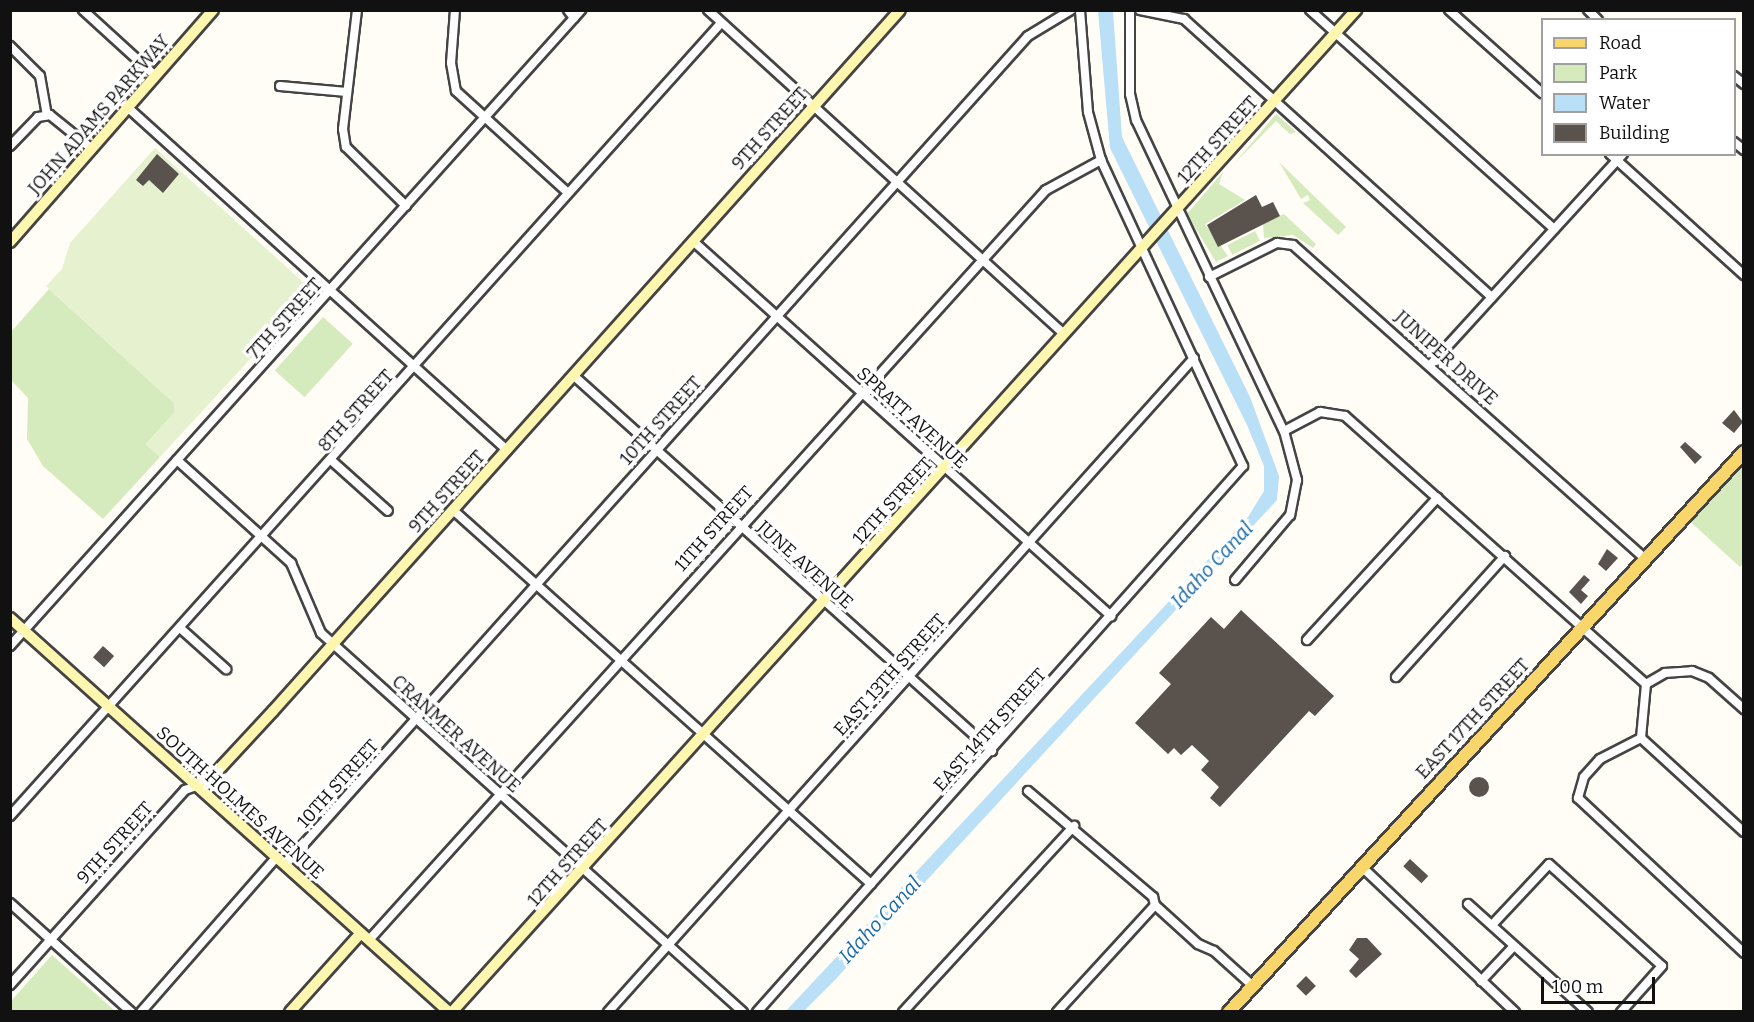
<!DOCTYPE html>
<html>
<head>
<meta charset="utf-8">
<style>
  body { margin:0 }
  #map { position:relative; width:1754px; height:1022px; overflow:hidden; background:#fffdf5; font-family:Bitter,serif }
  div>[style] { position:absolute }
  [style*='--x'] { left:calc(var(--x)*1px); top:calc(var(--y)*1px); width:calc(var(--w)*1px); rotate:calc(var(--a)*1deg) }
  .green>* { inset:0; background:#d5ebbd; transform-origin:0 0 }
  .pitch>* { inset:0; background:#e6f2cf }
  .water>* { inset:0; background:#b9e0f7 }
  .building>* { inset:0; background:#5a524d; transform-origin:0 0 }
  .round { border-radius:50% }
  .roads { filter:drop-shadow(2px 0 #444) drop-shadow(-2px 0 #444) drop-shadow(0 2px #444) drop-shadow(0 -2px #444) }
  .street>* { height:8px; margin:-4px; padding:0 4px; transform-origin:4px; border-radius:4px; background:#fff }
  .secondary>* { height:10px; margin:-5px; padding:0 5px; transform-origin:5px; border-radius:5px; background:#fff6b0 }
  .primary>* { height:12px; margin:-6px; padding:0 6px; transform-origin:6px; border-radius:6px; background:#f9d66b }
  span { translate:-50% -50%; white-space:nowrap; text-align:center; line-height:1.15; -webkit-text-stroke:6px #fff; paint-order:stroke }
  .street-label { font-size:18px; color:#111 }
  .water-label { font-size:20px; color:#1768a6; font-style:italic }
  .frame { position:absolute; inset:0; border:12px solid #111; pointer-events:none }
  .legend { position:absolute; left:1541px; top:18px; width:195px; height:138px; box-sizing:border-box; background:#fff; border:2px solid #a0a0a0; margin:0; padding:8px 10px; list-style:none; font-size:18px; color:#111 }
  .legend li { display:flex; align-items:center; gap:12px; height:30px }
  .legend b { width:30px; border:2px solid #a0a0a0 }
  .scale { position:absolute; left:1541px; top:977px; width:114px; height:27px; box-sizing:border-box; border:3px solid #111; border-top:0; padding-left:8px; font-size:18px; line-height:21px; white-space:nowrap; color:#111; -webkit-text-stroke:4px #fff; paint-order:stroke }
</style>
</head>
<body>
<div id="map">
  <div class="green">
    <div style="clip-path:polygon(1276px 114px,1296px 132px,1290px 134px,1276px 121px,1234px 164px)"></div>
    <div style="clip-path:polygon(1279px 162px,1346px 227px,1338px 235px,1303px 203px,1310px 200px,1308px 195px,1301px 199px)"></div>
    <div style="clip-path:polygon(1223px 172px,1219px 184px,1245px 200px,1205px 224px,1228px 256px,1216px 262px,1187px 214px)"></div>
    <div style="clip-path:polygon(1284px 214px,1316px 244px,1313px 248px,1293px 235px,1264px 238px,1263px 223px)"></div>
    <div style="left:1255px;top:231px;width:11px;height:31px;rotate:63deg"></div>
    <div style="clip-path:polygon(49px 289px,174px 403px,174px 413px,146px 444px,160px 457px,103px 519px,43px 466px,27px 439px,28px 398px,11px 380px,11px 332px)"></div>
    <div style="left:323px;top:317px;width:40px;height:72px;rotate:42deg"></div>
    <div style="clip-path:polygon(1743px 452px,1744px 563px,1740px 567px,1684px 516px)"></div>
    <div style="clip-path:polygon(52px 955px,115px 1011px,11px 1011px,11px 1001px)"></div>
  </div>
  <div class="pitch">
    <div style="clip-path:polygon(155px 148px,313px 291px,160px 457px,146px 444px,174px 413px,174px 403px,46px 286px,62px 269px,70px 243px)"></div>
  </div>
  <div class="water">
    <div style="clip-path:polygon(1098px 11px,1113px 11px,1122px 137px,1250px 397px,1279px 476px,1277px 500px,833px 982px,804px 1011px,785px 1012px,1248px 517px,1264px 491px,1264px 466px,1247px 425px,1110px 148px)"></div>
  </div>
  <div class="building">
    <div style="clip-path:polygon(157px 154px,179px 174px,163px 193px,149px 180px,143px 186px,136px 180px)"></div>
    <div style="clip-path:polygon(1256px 195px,1262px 207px,1273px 202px,1280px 216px,1218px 247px,1207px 225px)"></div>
    <div style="clip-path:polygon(1734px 410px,1743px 422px,1734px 433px,1722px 423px)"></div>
    <div style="clip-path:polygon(1685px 442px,1702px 457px,1695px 464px,1680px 447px)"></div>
    <div style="clip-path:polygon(1607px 549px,1618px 558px,1606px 571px,1598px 564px)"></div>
    <div style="clip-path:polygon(1584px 575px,1590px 580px,1581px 590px,1588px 596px,1581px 604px,1569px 592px)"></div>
    <div style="clip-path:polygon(1241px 610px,1334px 696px,1315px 716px,1309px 711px,1220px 807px,1210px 798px,1219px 787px,1201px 770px,1209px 761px,1192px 745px,1181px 755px,1174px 748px,1168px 754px,1135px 723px,1171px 684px,1159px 673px,1211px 617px,1224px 629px)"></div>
    <div style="left:103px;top:646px;width:15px;height:15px;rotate:42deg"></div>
    <div class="round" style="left:1469px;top:777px;width:20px;height:20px"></div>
    <div style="left:1410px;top:859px;width:25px;height:10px;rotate:43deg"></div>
    <div style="clip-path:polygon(1357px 938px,1367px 938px,1382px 954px,1356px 978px,1349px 971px,1359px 959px,1349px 950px)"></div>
    <div style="left:1306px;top:976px;width:14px;height:14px;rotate:45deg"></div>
  </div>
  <div class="roads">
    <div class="street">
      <div style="--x:83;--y:10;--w:95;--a:42.4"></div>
      <div style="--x:357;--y:10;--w:120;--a:96.7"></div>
      <div style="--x:343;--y:129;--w:18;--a:81"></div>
      <div style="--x:346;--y:147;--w:84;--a:44.5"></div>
      <div style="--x:455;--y:10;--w:53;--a:94.3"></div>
      <div style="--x:451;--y:63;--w:28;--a:80"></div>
      <div style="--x:456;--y:91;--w:151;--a:42.3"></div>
      <div style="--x:568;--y:10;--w:10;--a:53"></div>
      <div style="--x:708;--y:10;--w:481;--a:42.3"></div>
      <div style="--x:1130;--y:10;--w:84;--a:90"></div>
      <div style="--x:1130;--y:94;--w:27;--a:77"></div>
      <div style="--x:1136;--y:120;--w:344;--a:64.6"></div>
      <div style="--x:1284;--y:431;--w:51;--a:75.1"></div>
      <div style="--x:1297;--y:480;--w:36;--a:101"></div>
      <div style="--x:1290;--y:515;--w:85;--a:130.2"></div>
      <div style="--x:1140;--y:10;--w:45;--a:11.6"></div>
      <div style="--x:1184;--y:19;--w:415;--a:42.1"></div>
      <div style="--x:1310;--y:10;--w:328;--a:41.9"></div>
      <div style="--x:1449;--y:10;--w:125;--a:41.7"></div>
      <div style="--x:1588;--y:10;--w:14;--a:45"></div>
      <div style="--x:10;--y:46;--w:42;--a:45"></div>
      <div style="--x:40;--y:76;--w:40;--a:80"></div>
      <div style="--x:1734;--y:76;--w:13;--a:39"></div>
      <div style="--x:280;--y:86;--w:67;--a:5.1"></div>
      <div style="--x:125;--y:105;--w:515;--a:42.09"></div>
      <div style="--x:1734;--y:142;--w:13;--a:39"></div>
      <div style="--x:10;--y:146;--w:40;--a:-46"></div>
      <div style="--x:38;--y:117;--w:12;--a:-9"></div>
      <div style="--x:50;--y:115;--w:54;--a:39"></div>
      <div style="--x:1610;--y:154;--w:181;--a:42.1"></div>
      <div style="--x:693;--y:241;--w:562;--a:41.9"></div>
      <div style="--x:1209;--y:277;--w:76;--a:-26.6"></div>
      <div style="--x:1277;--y:243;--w:16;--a:7"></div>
      <div style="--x:1293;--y:245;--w:472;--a:41.7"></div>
      <div style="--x:1432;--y:363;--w:283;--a:-47.6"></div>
      <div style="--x:573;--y:375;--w:563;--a:41.9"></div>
      <div style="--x:1284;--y:431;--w:41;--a:-27.8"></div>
      <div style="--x:1320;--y:412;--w:25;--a:9"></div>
      <div style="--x:1345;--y:416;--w:403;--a:41.7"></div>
      <div style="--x:177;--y:460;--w:154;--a:42.1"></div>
      <div style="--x:291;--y:563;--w:76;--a:66.8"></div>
      <div style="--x:321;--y:633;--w:567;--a:41.93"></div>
      <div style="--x:331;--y:460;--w:76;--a:41.8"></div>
      <div style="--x:453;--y:510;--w:561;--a:41.82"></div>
      <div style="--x:180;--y:628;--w:62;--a:41.7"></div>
      <div style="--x:1307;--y:640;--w:193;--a:-47.5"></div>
      <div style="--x:10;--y:646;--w:855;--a:-48.08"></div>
      <div style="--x:1396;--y:677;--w:163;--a:-48"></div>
      <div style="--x:1646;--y:684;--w:54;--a:95.3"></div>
      <div style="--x:1641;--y:738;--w:46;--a:152.9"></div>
      <div style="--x:1600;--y:759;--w:24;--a:132"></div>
      <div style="--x:1584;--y:777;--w:22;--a:106"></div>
      <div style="--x:1578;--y:798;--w:227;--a:43"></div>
      <div style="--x:1646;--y:684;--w:22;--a:-30"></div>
      <div style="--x:1665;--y:673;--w:27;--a:-4"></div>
      <div style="--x:1692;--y:671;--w:18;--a:22"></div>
      <div style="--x:1709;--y:678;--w:47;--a:41.5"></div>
      <div style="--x:1641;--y:738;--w:139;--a:42.4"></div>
      <div style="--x:1028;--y:791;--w:164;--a:40.3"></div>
      <div style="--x:1153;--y:897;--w:8;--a:76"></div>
      <div style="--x:1155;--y:905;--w:58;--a:42.2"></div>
      <div style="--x:1198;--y:944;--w:17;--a:24"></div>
      <div style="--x:1214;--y:951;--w:52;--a:41.9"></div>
      <div style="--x:10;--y:816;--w:1065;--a:-48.12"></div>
      <div style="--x:285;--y:865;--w:1113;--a:-48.13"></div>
      <div style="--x:1028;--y:36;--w:50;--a:-31.2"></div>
      <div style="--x:1362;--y:867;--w:211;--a:43.5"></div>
      <div style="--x:10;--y:903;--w:163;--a:42"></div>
      <div style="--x:1468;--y:904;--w:161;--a:42"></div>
      <div style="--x:1492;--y:925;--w:83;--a:-46.9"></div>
      <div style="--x:1549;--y:864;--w:152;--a:42.1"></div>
      <div style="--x:1662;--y:966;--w:62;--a:131.7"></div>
      <div style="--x:369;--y:940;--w:1010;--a:-47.93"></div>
      <div style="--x:1046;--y:190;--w:63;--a:-28.6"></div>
      <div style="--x:1481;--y:981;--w:48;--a:-46.7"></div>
      <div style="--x:10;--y:985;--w:262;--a:-48.1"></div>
      <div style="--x:185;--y:790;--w:12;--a:-20"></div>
      <div style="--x:141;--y:1012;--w:205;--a:-48.8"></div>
      <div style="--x:608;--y:1012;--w:878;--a:-48.14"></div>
      <div style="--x:757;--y:1012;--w:731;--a:-48.33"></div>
      <div style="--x:1243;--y:466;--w:337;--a:-114.9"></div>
      <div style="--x:1101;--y:160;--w:50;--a:-105.2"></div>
      <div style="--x:1088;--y:112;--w:102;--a:-94.5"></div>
      <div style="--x:903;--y:1012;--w:253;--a:-47.4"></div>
      <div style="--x:1057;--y:1012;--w:145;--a:-47.5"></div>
    </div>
    <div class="secondary">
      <div style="--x:10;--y:242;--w:308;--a:-48.8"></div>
      <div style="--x:10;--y:618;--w:590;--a:41.91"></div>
      <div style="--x:196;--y:786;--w:14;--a:-25"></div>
      <div style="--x:209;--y:780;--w:94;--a:-47.2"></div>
      <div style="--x:273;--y:711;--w:940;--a:-48.19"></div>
      <div style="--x:290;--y:1012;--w:106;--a:-48.1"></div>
      <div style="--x:452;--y:1012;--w:1350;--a:-47.94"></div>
    </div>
    <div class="primary">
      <div style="--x:1229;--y:1012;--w:761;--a:-47.4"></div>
    </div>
  </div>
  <div class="street-label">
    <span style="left:99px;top:115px;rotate:-49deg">JOHN ADAMS PARKWAY</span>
    <span style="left:770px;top:129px;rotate:-48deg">9TH STREET</span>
    <span style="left:1218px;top:140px;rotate:-48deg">12TH STREET</span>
    <span style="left:285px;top:319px;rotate:-48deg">7TH STREET</span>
    <span style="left:1446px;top:358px;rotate:42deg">JUNIPER DRIVE</span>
    <span style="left:356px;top:411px;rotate:-48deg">8TH STREET</span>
    <span style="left:912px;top:418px;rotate:42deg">SPRATT AVENUE</span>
    <span style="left:661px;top:421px;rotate:-48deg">10TH STREET</span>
    <span style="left:447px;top:492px;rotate:-48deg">9TH STREET</span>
    <span style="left:893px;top:501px;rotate:-48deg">12TH STREET</span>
    <span style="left:714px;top:529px;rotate:-48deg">11TH STREET</span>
    <span style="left:805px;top:565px;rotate:42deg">JUNE AVENUE</span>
    <span style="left:890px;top:675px;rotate:-48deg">EAST 13TH STREET</span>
    <span style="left:1473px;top:719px;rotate:-47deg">EAST 17TH STREET</span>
    <span style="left:990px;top:730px;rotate:-48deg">EAST 14TH STREET</span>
    <span style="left:456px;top:734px;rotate:42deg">CRANMER AVENUE</span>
    <span style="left:338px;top:784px;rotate:-48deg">10TH STREET</span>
    <span style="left:240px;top:803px;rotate:42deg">SOUTH HOLMES AVENUE</span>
    <span style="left:115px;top:843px;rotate:-48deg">9TH STREET</span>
    <span style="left:568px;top:863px;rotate:-48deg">12TH STREET</span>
  </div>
  <div class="water-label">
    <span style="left:1212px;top:565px;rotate:-47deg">Idaho Canal</span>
    <span style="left:880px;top:920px;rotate:-47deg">Idaho Canal</span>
  </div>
  <div class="frame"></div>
  <ul class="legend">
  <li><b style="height:8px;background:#f9d66b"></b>Road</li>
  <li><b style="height:16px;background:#d5ebbd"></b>Park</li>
  <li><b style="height:16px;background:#b9e0f7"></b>Water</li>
  <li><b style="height:16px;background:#5a524d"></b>Building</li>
  </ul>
  <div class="scale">100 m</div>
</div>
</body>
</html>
